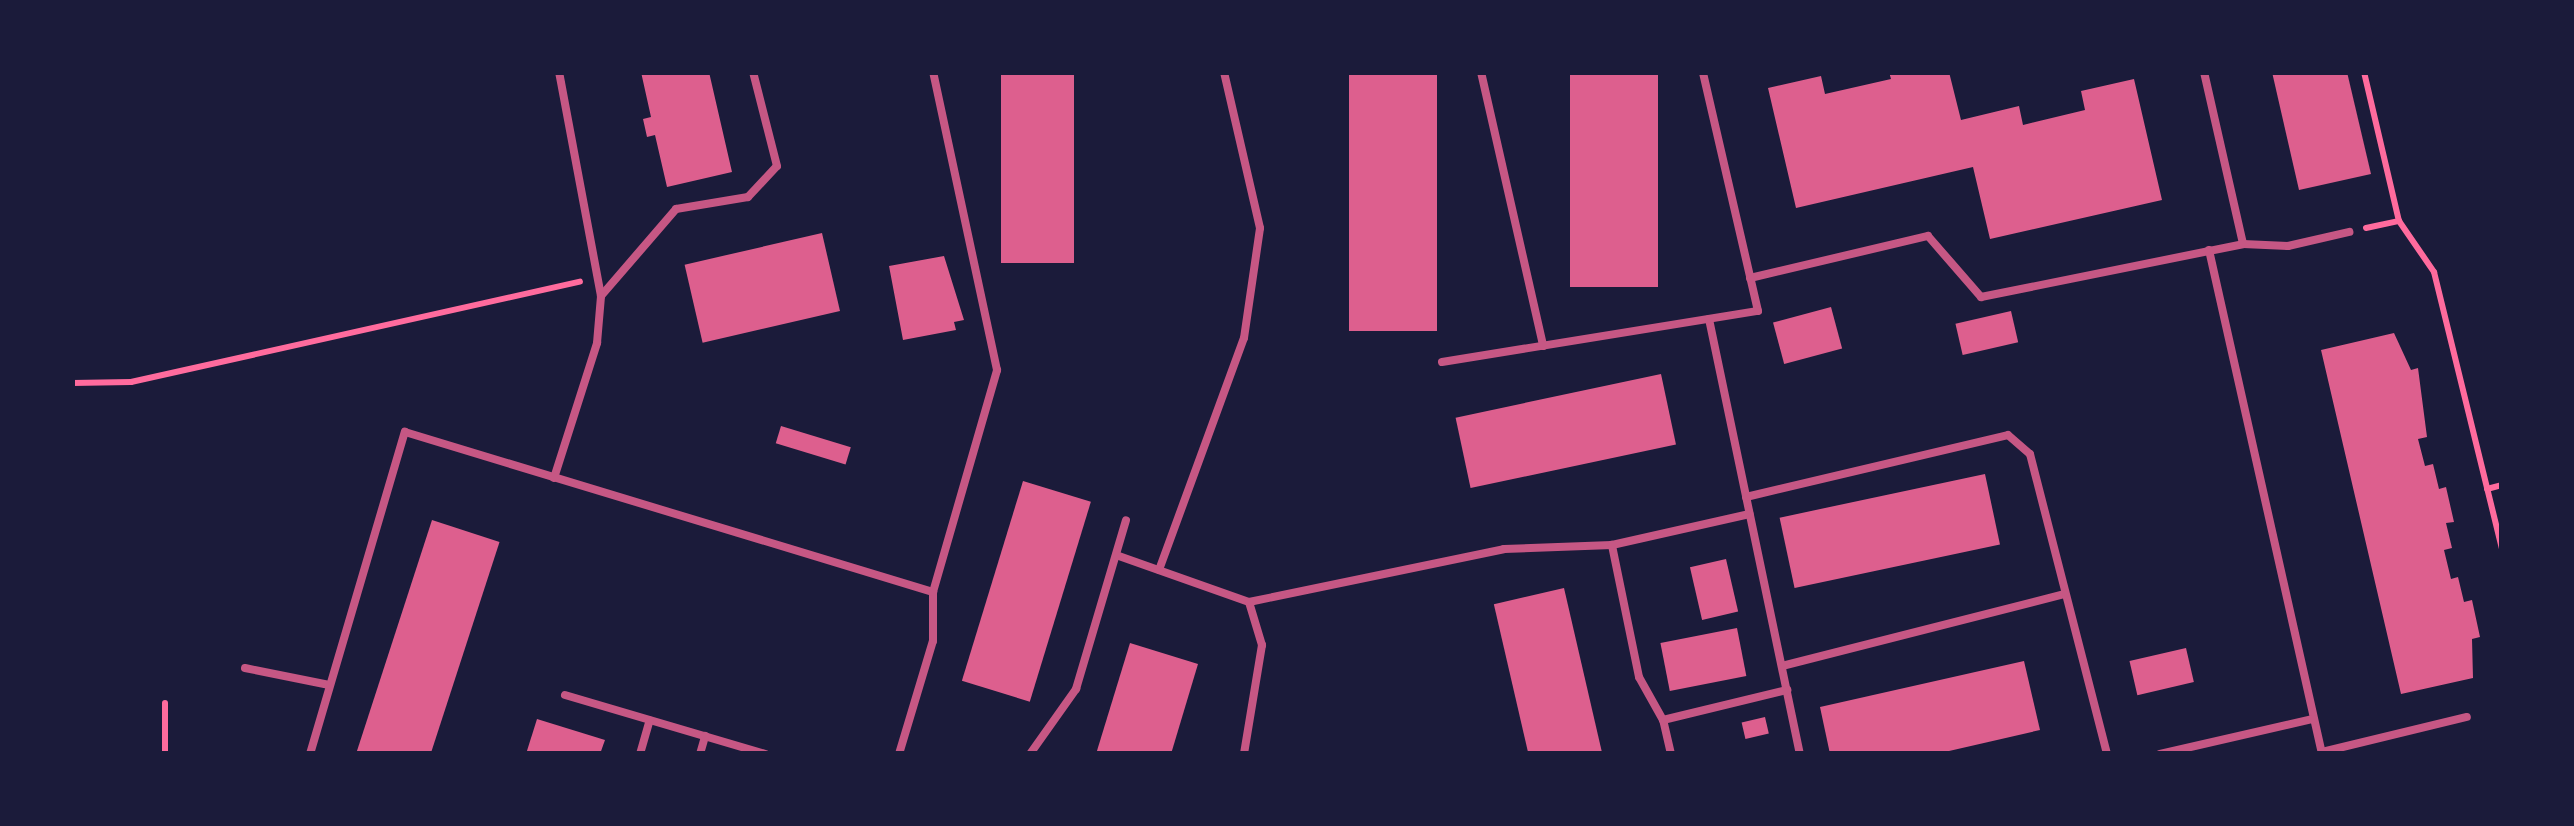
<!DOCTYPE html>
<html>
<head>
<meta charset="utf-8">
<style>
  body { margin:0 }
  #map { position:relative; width:2574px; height:826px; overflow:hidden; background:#1b1b3a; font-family:"Source Sans 3",sans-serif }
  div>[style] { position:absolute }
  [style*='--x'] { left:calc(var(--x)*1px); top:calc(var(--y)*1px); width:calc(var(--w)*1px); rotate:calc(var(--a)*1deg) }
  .building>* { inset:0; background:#dd5f8e; transform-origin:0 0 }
  .path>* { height:6px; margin:-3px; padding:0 3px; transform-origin:3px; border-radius:3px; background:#ff6b9d }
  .service>* { height:8px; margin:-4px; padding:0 4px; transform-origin:4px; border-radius:4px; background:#c65784 }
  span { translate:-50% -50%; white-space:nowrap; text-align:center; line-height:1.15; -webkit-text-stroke:9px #1b1b3a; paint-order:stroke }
  .frame { position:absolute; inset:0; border:75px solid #1b1b3a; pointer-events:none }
</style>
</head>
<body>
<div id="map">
  <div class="building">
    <div style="clip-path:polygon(641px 72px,709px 72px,732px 172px,667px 187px,655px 135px,647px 137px,643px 119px,651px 117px)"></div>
    <div style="left:1001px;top:72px;width:73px;height:191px"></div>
    <div style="left:1349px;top:72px;width:88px;height:259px"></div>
    <div style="left:1570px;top:72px;width:88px;height:215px"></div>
    <div style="clip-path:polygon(1889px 72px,1949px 72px,1961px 120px,2019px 106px,2023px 125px,2085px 110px,2081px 91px,2134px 79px,2162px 200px,1990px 239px,1973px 167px,1796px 208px,1768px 88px,1821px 76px,1825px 94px,1891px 79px)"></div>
    <div style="clip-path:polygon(2272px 72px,2347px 72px,2371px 174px,2299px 190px)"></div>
    <div style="left:822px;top:233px;width:80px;height:141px;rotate:77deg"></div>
    <div style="clip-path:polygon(944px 256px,964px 320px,954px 322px,956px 330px,903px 340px,889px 266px)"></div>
    <div style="left:1831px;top:307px;width:43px;height:60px;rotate:75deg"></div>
    <div style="left:2011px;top:311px;width:32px;height:57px;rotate:77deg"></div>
    <div style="clip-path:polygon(2394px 333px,2411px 370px,2418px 368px,2427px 437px,2418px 439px,2425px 466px,2433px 464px,2439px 489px,2446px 487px,2454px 522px,2446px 523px,2452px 548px,2444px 550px,2451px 579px,2458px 577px,2464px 602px,2472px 600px,2480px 637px,2472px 639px,2473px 678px,2401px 694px,2321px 350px)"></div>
    <div style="left:1661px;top:374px;width:72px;height:210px;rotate:78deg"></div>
    <div style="left:781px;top:426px;width:73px;height:18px;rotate:17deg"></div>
    <div style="left:1985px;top:474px;width:72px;height:210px;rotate:78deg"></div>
    <div style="left:1023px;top:481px;width:71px;height:209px;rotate:17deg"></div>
    <div style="left:432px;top:520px;width:71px;height:246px;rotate:18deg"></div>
    <div style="left:1726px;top:559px;width:54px;height:37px;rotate:77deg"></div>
    <div style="left:1564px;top:588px;width:171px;height:72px;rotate:77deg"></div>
    <div style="left:1737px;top:628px;width:49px;height:78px;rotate:79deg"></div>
    <div style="clip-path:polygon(1130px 643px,1198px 664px,1171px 754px,1096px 754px)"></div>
    <div style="left:2186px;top:648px;width:35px;height:58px;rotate:77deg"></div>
    <div style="clip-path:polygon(2024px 661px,2040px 730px,1936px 754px,1830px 754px,1820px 707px)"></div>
    <div style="left:1765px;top:717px;width:17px;height:24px;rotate:77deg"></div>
    <div style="clip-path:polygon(537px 719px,605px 740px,600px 754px,526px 754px)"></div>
  </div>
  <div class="path">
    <div style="--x:2364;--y:72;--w:153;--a:76.8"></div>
    <div style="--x:2399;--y:221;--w:62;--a:55.5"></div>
    <div style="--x:2434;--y:272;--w:285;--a:76.2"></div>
    <div style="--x:2366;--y:228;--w:34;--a:-12"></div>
    <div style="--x:72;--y:383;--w:59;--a:-1"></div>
    <div style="--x:131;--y:382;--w:460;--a:-12.6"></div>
    <div style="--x:2487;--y:489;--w:16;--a:-15"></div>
    <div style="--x:165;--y:703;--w:51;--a:90"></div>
  </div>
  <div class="service">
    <div style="--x:1481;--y:72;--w:281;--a:77.2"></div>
    <div style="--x:2204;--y:72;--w:176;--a:77.2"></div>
    <div style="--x:2209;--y:250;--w:517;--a:77.36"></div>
    <div style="--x:1750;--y:278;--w:183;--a:-13.3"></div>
    <div style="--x:1928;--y:236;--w:81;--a:49"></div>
    <div style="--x:1981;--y:297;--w:267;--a:-11.4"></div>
    <div style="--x:2243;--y:244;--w:45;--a:2.5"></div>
    <div style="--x:2288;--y:246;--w:63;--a:-12.9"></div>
    <div style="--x:601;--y:296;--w:115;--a:-49.2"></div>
    <div style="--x:676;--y:209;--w:73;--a:-9.5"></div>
    <div style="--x:748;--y:197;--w:42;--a:-46.9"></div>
    <div style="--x:777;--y:166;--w:97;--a:-104.3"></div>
    <div style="--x:1709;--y:319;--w:444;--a:78.2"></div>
    <div style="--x:1442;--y:362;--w:320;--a:-9.2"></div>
    <div style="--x:1758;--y:311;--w:245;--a:-103"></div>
    <div style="--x:554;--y:478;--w:142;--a:-72.3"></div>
    <div style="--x:597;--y:343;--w:47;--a:-85.1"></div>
    <div style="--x:601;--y:296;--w:228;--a:-100.6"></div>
    <div style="--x:1746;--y:497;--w:269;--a:-13.3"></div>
    <div style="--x:2008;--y:435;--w:29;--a:41"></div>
    <div style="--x:2030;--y:454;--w:310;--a:75.6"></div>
    <div style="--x:1116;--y:555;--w:141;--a:19.5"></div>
    <div style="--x:1249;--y:602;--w:45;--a:73.2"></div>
    <div style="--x:1262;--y:645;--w:110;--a:99.4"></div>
    <div style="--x:1159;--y:570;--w:247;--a:-69.9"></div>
    <div style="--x:1244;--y:338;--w:111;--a:-81.7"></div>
    <div style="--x:1260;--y:228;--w:160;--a:-103"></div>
    <div style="--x:1249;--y:602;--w:260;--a:-11.7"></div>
    <div style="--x:1504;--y:549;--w:108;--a:-2.1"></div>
    <div style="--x:1782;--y:666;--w:292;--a:-14.3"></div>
    <div style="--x:245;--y:668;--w:86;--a:11.4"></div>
    <div style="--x:565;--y:695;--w:209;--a:16.4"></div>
    <div style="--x:1663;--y:720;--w:128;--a:-13.6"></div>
    <div style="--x:2322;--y:752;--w:149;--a:-13.6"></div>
    <div style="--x:310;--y:754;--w:336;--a:-73.6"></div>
    <div style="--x:405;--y:432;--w:552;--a:16.86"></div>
    <div style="--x:640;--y:754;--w:35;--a:-74"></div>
    <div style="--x:700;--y:754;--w:19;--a:-74"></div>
    <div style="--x:899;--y:754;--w:118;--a:-73.3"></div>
    <div style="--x:933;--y:641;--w:49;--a:-90"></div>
    <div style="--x:933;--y:592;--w:231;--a:-73.9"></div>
    <div style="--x:997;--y:370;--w:305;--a:-102.1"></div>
    <div style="--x:1030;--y:754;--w:80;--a:-54.7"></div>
    <div style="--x:1076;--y:689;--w:176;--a:-73.5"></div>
    <div style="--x:1671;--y:754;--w:35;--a:-103"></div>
    <div style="--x:1663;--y:720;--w:49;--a:-119.2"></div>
    <div style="--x:1639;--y:677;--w:135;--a:-101.6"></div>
    <div style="--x:1612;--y:545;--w:141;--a:-12.7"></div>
    <div style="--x:2160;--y:754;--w:157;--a:-12.9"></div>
  </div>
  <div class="frame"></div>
</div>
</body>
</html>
